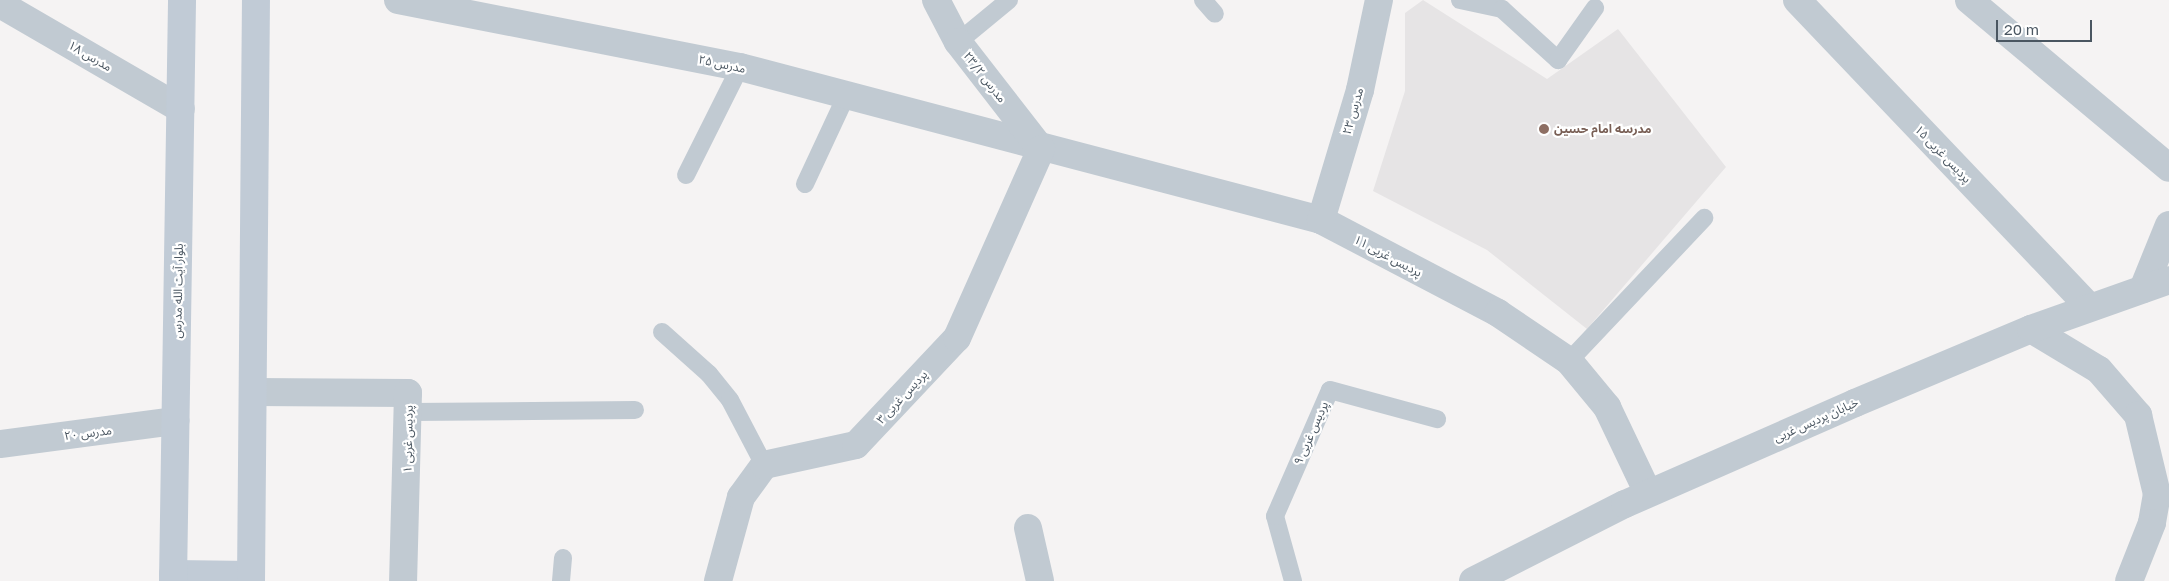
<!DOCTYPE html>
<html>
<head>
<meta charset="utf-8">
<style>
  body { margin:0 }
  #map { position:relative; width:2169px; height:581px; overflow:hidden; background:#f5f3f3; font-family:"Golos Text","Noto Sans Arabic",sans-serif }
  div>[style] { position:absolute }
  [style*='--x'] { left:calc(var(--x)*1px); top:calc(var(--y)*1px); width:calc(var(--w)*1px); rotate:calc(var(--a)*1deg) }
  .education>* { inset:0; background:#e6e4e5 }
  .service>* { height:18px; margin:-9px; padding:0 9px; transform-origin:9px; border-radius:9px; background:#c1cad2 }
  .minor>* { height:28px; margin:-14px; padding:0 14px; transform-origin:14px; border-radius:14px; background:#c1cad2 }
  .secondary>* { height:28px; margin:-14px; padding:0 14px; transform-origin:14px; border-radius:14px; background:#c1cbd6 }
  .dots>* { width:14px; height:14px; translate:-50% -50%; box-sizing:border-box; border:2px solid #fff; border-radius:50% }
  span { translate:-50% -50%; white-space:nowrap; text-align:center; line-height:1.15; -webkit-text-stroke:4.5px #fff; paint-order:stroke }
  .street-label { font-size:12px; color:#4a5661 }
  .education-label { font-size:12px; color:#785e54; font-weight:700 }
  .left { translate:0 -50%; text-align:left }
  .scale { position:absolute; left:1996px; top:20px; width:96px; height:22px; box-sizing:border-box; border:2px solid #4a5661; border-top:0; padding-left:6px; font-size:15px; line-height:18px; white-space:nowrap; color:#4a5661; -webkit-text-stroke:4px #fff; paint-order:stroke }
</style>
</head>
<body>
<div id="map">
  <div class="education">
    <div style="clip-path:polygon(1423px 0,1547px 79px,1618px 29px,1726px 167px,1587px 329px,1487px 250px,1373px 191px,1405px 91px,1405px 13px)"></div>
  </div>
  <div class="service">
    <div style="--x:1203;--y:0;--w:18;--a:49"></div>
    <div style="--x:1460;--y:0;--w:43;--a:12.1"></div>
    <div style="--x:1502;--y:9;--w:76;--a:42.3"></div>
    <div style="--x:1558;--y:60;--w:64;--a:-54.6"></div>
    <div style="--x:958;--y:42;--w:66;--a:-39.5"></div>
    <div style="--x:686;--y:175;--w:121;--a:-63.4"></div>
    <div style="--x:805;--y:184;--w:99;--a:-65"></div>
    <div style="--x:662;--y:332;--w:63;--a:41.8"></div>
    <div style="--x:709;--y:374;--w:33;--a:51"></div>
    <div style="--x:730;--y:400;--w:73;--a:62.4"></div>
    <div style="--x:1569;--y:361;--w:197;--a:-46.6"></div>
    <div style="--x:410;--y:412;--w:225;--a:-0.5"></div>
    <div style="--x:561;--y:581;--w:23;--a:-85"></div>
    <div style="--x:1293;--y:581;--w:67;--a:-105.5"></div>
    <div style="--x:1275;--y:516;--w:137;--a:-66.4"></div>
    <div style="--x:1330;--y:390;--w:111;--a:15.2"></div>
  </div>
  <div class="minor">
    <div style="--x:398;--y:0;--w:349;--a:11.1"></div>
    <div style="--x:740;--y:67;--w:601;--a:14.75"></div>
    <div style="--x:1321;--y:220;--w:200;--a:27.7"></div>
    <div style="--x:1498;--y:313;--w:86;--a:34.1"></div>
    <div style="--x:1569;--y:361;--w:60;--a:50.4"></div>
    <div style="--x:1607;--y:407;--w:95;--a:64.5"></div>
    <div style="--x:936;--y:0;--w:47;--a:62.4"></div>
    <div style="--x:958;--y:42;--w:135;--a:52.2"></div>
    <div style="--x:1797;--y:0;--w:424;--a:46.4"></div>
    <div style="--x:1969;--y:0;--w:261;--a:40"></div>
    <div style="--x:0;--y:4;--w:209;--a:30.1"></div>
    <div style="--x:1321;--y:220;--w:136;--a:-73.3"></div>
    <div style="--x:1360;--y:90;--w:92;--a:-78.1"></div>
    <div style="--x:2143;--y:289;--w:69;--a:-67.9"></div>
    <div style="--x:2031;--y:329;--w:79;--a:31.1"></div>
    <div style="--x:2099;--y:370;--w:60;--a:49.1"></div>
    <div style="--x:2138;--y:415;--w:81;--a:76.5"></div>
    <div style="--x:2157;--y:494;--w:29;--a:100"></div>
    <div style="--x:2152;--y:523;--w:62;--a:111.6"></div>
    <div style="--x:253;--y:392;--w:155;--a:0.4"></div>
    <div style="--x:408;--y:393;--w:188;--a:91.5"></div>
    <div style="--x:0;--y:444;--w:177;--a:-7.5"></div>
    <div style="--x:1028;--y:528;--w:54;--a:77.2"></div>
    <div style="--x:718;--y:581;--w:87;--a:-74.7"></div>
    <div style="--x:741;--y:497;--w:39;--a:-54"></div>
    <div style="--x:764;--y:465;--w:94;--a:-12.3"></div>
    <div style="--x:856;--y:445;--w:147;--a:-46.7"></div>
    <div style="--x:957;--y:338;--w:207;--a:-66"></div>
    <div style="--x:1473;--y:581;--w:170;--a:-26.9"></div>
    <div style="--x:1625;--y:504;--w:251;--a:-23.7"></div>
    <div style="--x:1855;--y:403;--w:191;--a:-22.8"></div>
    <div style="--x:2031;--y:329;--w:146;--a:-19.5"></div>
  </div>
  <div class="secondary">
    <div style="--x:173;--y:574;--w:78;--a:0.7"></div>
    <div style="--x:173;--y:581;--w:581;--a:-89.11"></div>
    <div style="--x:251;--y:581;--w:581;--a:-89.51"></div>
  </div>
  <div class="dots">
    <div style="left:1544px;top:129px;background:#8d6e63"></div>
  </div>
  <div class="street-label">
    <span style="left:90px;top:56px;rotate:30deg">مدرس ۱۸</span>
    <span style="left:722px;top:64px;rotate:12deg">مدرس ۲۵</span>
    <span style="left:985px;top:77px;rotate:52deg">مدرس ۲۳/۲</span>
    <span style="left:1353px;top:111px;rotate:-74deg">مدرس ۲۳</span>
    <span style="left:1943px;top:154px;rotate:46deg">پردیس غربی ۱۵</span>
    <span style="left:1388px;top:256px;rotate:28deg">پردیس غربی ۱۱</span>
    <span style="left:178px;top:291px;rotate:-89deg">بلوار آیت الله مدرس</span>
    <span style="left:902px;top:397px;rotate:-47deg">پردیس غربی ۳</span>
    <span style="left:1816px;top:420px;rotate:-24deg">خیابان پردیس غربی</span>
    <span style="left:88px;top:433px;rotate:-7deg">مدرس ۲۰</span>
    <span style="left:1311px;top:433px;rotate:-66deg">پردیس غربی ۹</span>
    <span style="left:408px;top:439px;rotate:-89deg">پردیس غربی ۱</span>
  </div>
  <div class="education-label">
    <span class="left" style="left:1554px;top:129px">مدرسه امام حسین</span>
  </div>
  <div class="scale">20 m</div>
</div>
</body>
</html>
